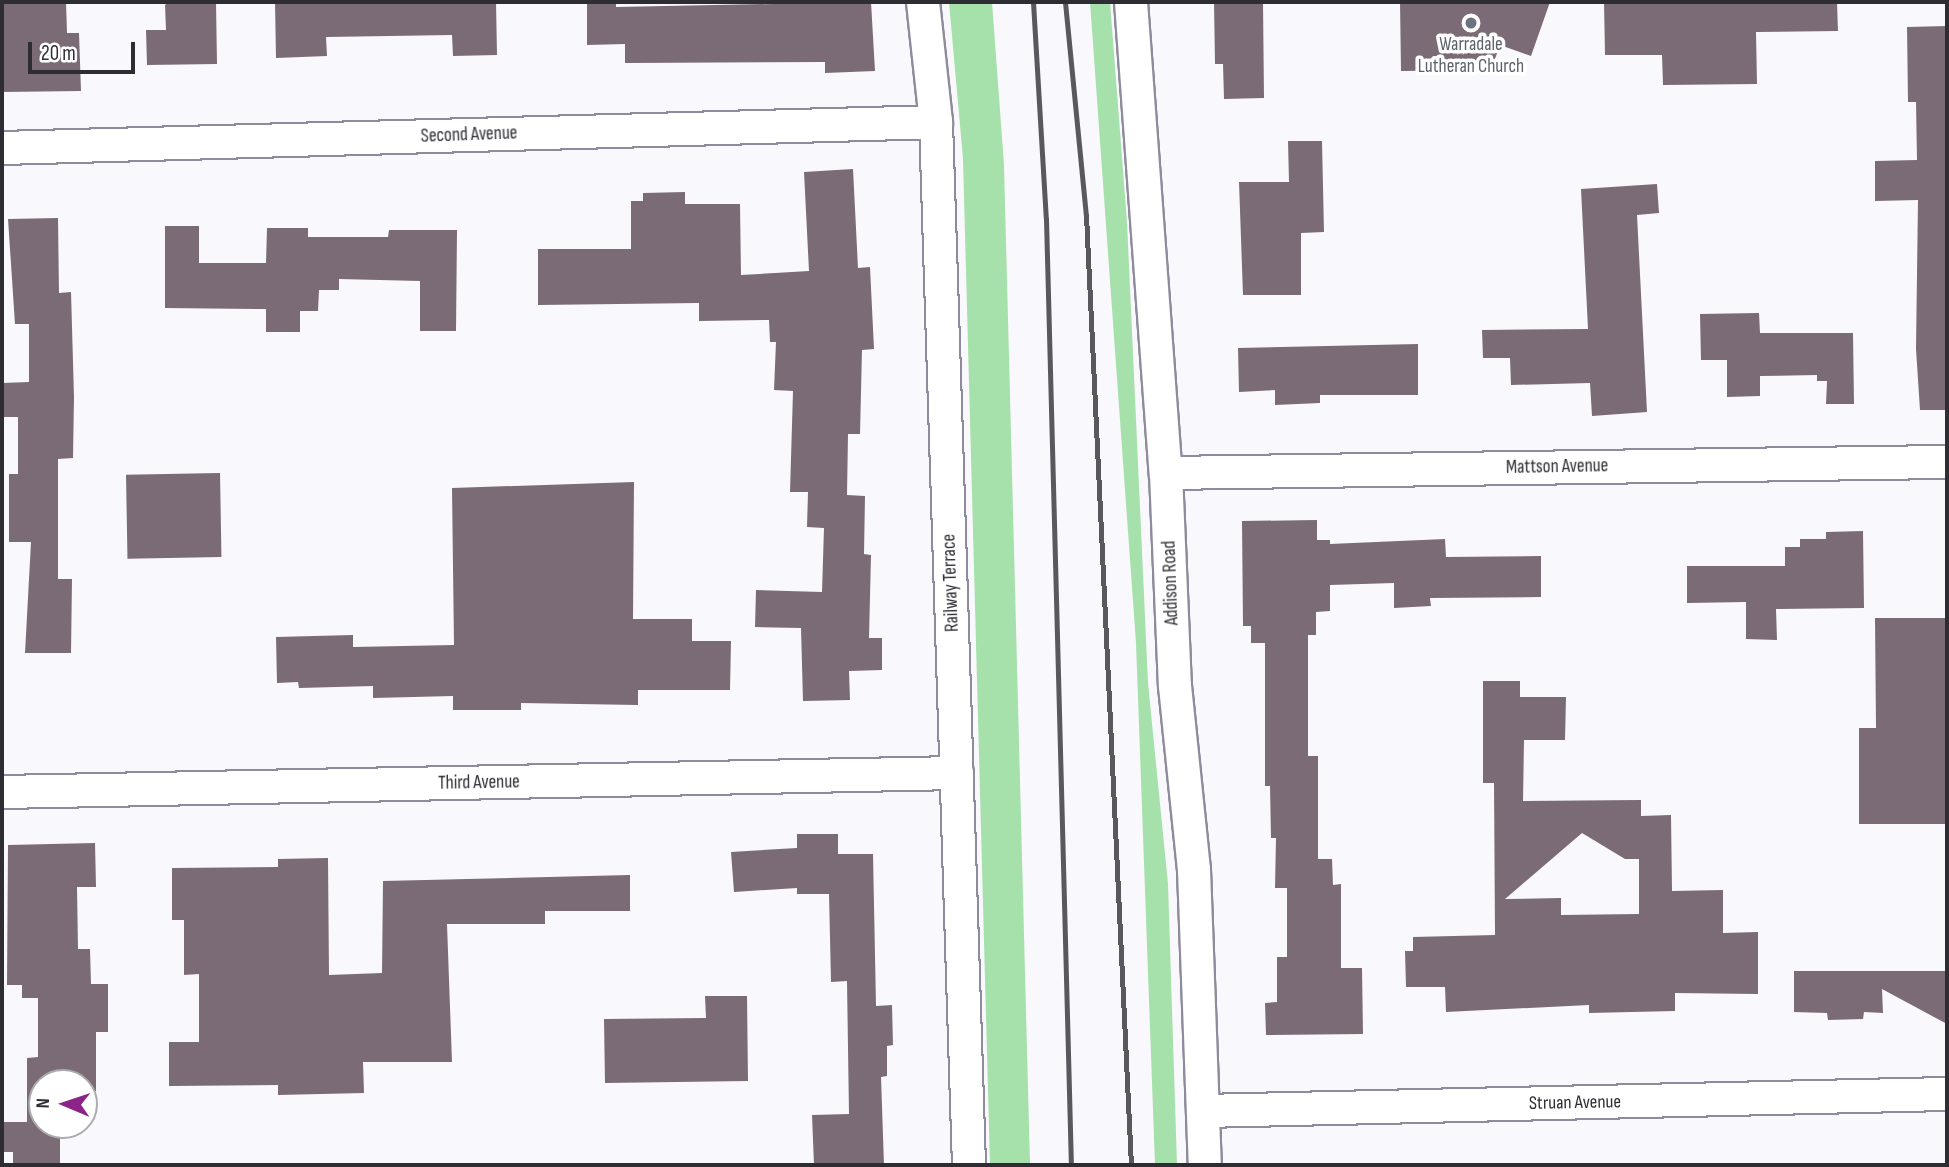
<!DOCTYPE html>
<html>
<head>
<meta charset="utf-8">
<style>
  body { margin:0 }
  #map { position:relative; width:1949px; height:1167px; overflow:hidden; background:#f9f8fc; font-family:"Sofia Sans Condensed",sans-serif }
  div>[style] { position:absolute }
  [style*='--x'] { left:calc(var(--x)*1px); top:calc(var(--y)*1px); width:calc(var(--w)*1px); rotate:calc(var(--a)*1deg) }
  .green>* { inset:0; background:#a6e0ab }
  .building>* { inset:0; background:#7a6b76; transform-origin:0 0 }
  .roads { filter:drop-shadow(2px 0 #8e8b9c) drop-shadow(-2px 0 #8e8b9c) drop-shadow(0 2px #8e8b9c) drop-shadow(0 -2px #8e8b9c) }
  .street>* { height:32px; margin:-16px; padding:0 16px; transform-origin:16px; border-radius:16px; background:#fff }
  .rail>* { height:5px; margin:-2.5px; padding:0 2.5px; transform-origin:2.5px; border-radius:2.5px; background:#59585e }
  .dots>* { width:19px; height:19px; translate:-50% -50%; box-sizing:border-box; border:4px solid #fff; border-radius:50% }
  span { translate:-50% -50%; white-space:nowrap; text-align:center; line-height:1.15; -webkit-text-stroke:7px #fff; paint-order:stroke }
  .worship-label { font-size:19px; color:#5b616d }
  .street-label { font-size:19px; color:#2e2d34 }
  .frame { position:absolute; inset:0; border:4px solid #2e2d34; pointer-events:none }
  .north { position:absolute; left:28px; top:1069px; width:70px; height:70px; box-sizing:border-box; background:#fff; border:2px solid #ababae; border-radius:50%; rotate:272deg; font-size:19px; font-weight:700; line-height:28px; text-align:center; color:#2e2d34 }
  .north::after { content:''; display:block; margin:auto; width:24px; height:32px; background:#8b2388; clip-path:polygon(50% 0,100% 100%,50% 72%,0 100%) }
  .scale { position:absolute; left:28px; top:42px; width:107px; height:32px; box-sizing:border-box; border:4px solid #2e2d34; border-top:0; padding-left:9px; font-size:21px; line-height:24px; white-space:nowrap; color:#2e2d34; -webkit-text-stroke:5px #fff; paint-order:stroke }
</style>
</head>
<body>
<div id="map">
  <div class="green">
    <div style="clip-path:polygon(949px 2px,992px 2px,1004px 165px,1030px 1165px,990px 1165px,963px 159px)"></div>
    <div style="clip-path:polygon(1090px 2px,1110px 2px,1127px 222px,1148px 683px,1168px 884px,1177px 1165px,1155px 1165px,1136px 643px)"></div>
  </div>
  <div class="building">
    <div style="clip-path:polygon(2px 2px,66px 2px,67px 33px,79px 33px,81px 91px,2px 92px)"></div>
    <div style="clip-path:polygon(169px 2px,216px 2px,217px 64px,147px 65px,146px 30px,166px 30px,165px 5px)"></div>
    <div style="clip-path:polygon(275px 2px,496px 2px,497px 55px,453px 56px,452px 35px,326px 37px,327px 56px,276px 58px)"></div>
    <div style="clip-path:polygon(587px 2px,616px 2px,616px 7px,871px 2px,875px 71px,825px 73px,825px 62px,625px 63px,625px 44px,587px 45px)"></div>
    <div style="clip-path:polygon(1214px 2px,1263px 2px,1264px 98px,1224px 99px,1223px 64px,1215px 64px)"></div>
    <div style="clip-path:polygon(1400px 2px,1550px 2px,1531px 56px,1500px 45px,1491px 70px,1401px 71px)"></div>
    <div style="clip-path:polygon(1604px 2px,1837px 2px,1838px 31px,1756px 32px,1757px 84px,1663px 85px,1662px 55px,1605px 55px)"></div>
    <div style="clip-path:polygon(1947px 26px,1947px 410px,1920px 410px,1916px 349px,1918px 200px,1875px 201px,1875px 161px,1917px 160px,1916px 102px,1908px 102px,1907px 27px)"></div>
    <div style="clip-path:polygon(1288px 141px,1322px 141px,1324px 232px,1301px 233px,1301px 295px,1243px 295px,1239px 182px,1289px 182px)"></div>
    <div style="clip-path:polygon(853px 169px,858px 268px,870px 267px,874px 349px,862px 350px,860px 434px,848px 434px,847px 495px,865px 496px,864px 554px,871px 555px,869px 638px,882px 638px,882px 670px,849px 671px,850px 700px,803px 701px,801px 628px,755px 627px,756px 590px,822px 592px,824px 528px,807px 527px,808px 492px,790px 492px,793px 391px,774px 390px,776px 342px,770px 342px,769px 320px,699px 321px,699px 303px,538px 305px,538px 249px,631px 249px,631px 201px,643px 201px,643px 193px,685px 192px,685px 204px,740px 204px,741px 275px,809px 271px,804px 172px)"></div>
    <div style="clip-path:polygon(1657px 184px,1659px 213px,1637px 215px,1647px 412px,1592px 416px,1590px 383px,1511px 385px,1510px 358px,1483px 358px,1482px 330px,1588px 329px,1581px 189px)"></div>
    <div style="clip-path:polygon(58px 218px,59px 293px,71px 292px,74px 397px,73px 458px,58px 459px,58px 579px,72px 579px,71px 653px,25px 653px,31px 542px,9px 542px,9px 474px,18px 474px,18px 417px,3px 417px,2px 383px,29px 382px,29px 324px,15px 324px,8px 219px)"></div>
    <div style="clip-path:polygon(165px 226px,199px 226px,199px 263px,266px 263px,267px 228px,308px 228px,308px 237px,388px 237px,389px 230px,457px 230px,456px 331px,420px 331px,420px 281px,339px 279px,339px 290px,319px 290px,318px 311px,300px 311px,300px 332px,266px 332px,266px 309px,165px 308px)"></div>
    <div style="clip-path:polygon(1759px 313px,1760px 333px,1853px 333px,1854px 404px,1826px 404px,1827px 381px,1817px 381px,1817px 375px,1760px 376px,1760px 396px,1727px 397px,1727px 360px,1701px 360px,1700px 314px)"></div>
    <div style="clip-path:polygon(1418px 344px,1418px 395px,1320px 395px,1320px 403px,1275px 405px,1275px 390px,1239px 392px,1238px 348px)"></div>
    <div style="left:220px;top:473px;width:84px;height:94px;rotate:89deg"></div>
    <div style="clip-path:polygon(634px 482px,633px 619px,692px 619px,692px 641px,731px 641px,730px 690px,638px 690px,638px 705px,521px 703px,521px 710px,453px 710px,453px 696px,373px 698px,373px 686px,299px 688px,298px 682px,277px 683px,276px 637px,353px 635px,353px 647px,454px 645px,452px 488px)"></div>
    <div style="clip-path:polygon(1317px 520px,1317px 540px,1330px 540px,1330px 544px,1445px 539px,1446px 557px,1541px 556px,1541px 597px,1430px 598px,1431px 606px,1394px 608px,1394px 583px,1330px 585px,1330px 611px,1316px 612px,1316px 635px,1308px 635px,1308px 756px,1318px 756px,1318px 859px,1332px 859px,1333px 885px,1341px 884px,1341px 968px,1362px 968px,1363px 1034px,1266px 1035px,1265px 1003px,1277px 1002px,1277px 957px,1287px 957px,1287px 888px,1275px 888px,1276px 838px,1271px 838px,1270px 786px,1265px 786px,1265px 643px,1251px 643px,1251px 626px,1243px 626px,1242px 521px)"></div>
    <div style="clip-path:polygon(1863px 531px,1864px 608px,1776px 609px,1777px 640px,1746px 639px,1746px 602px,1687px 603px,1687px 566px,1785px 566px,1785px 547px,1800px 547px,1800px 539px,1826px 539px,1826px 532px)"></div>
    <div style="clip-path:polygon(1875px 618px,1947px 618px,1947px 824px,1859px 824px,1859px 728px,1876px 728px)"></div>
    <div style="clip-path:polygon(evenodd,1483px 681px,1520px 681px,1520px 697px,1566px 697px,1565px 740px,1524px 740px,1523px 801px,1641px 800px,1641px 816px,1671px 815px,1672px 891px,1723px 890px,1723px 933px,1758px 932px,1758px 994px,1675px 993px,1675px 1011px,1589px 1013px,1589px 1005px,1446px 1012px,1445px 987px,1406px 987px,1405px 951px,1413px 951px,1413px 937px,1495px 935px,1494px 783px,1483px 783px,1483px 681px,1582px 833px,1625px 859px,1639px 859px,1639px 914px,1561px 915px,1561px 898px,1505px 899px,1582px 833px)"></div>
    <div style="clip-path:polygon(797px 834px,838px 834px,838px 854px,873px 854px,876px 1006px,892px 1005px,893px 1045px,887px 1046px,887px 1076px,881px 1077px,884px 1165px,814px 1165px,812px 1115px,849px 1114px,847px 981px,831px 982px,829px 894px,797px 894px,797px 888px,734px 892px,731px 852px,797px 848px)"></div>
    <div style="clip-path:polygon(95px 843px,96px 887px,77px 887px,78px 949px,90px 949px,91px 984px,108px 984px,108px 1032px,96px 1032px,96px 1091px,84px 1091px,84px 1083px,42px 1083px,42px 1125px,60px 1125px,60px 1165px,13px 1165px,13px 1152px,2px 1152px,2px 1122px,27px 1122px,27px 1058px,38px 1057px,38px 998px,22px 998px,22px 985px,7px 985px,8px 845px)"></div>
    <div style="clip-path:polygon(328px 858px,329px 975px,382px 973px,383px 881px,630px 875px,630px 911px,545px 911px,545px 924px,447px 924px,452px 1062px,363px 1062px,364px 1093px,278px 1095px,278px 1085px,169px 1086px,169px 1042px,199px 1042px,199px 974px,184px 975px,184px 920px,172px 920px,172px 868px,278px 867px,278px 859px)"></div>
    <div style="clip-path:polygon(1794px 971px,1947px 971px,1947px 1024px,1882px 989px,1883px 1013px,1864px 1012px,1863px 1019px,1828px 1020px,1827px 1013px,1794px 1012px)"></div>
    <div style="clip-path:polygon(705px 996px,747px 996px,748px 1081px,605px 1083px,604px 1019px,706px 1018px)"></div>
  </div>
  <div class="roads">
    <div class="street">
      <div style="--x:923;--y:2;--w:121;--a:83.8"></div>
      <div style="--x:936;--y:122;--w:1044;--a:88.19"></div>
      <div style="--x:1131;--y:2;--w:472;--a:85.8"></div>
      <div style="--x:1166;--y:473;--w:213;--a:87.6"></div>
      <div style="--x:1175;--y:686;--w:185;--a:84.1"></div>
      <div style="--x:1194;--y:870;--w:295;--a:87.9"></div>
      <div style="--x:2;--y:148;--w:934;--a:-1.59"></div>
      <div style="--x:1166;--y:473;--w:781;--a:-0.81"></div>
      <div style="--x:2;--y:792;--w:955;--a:-1.14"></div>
      <div style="--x:1203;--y:1111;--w:744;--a:-1.31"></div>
    </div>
  </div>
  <div class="rail">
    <div style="--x:1033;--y:2;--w:217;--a:86.6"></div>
    <div style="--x:1046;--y:219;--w:946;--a:88.49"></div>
    <div style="--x:1065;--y:2;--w:214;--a:84.4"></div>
    <div style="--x:1086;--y:215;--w:951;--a:87.29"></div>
  </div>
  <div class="dots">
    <div style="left:1471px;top:23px;background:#6b7280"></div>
  </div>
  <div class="worship-label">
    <span style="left:1471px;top:56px">Warradale<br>Lutheran Church</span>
  </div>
  <div class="street-label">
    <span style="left:469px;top:135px;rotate:-2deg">Second Avenue</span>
    <span style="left:1557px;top:467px;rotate:-1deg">Mattson Avenue</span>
    <span style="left:951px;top:583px;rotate:-92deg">Railway Terrace</span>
    <span style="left:1171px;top:583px;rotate:-92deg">Addison Road</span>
    <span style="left:479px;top:783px;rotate:-1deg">Third Avenue</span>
    <span style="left:1575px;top:1103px;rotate:-1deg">Struan Avenue</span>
  </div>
  <div class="frame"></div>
  <div class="north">N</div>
  <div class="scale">20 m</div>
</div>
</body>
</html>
